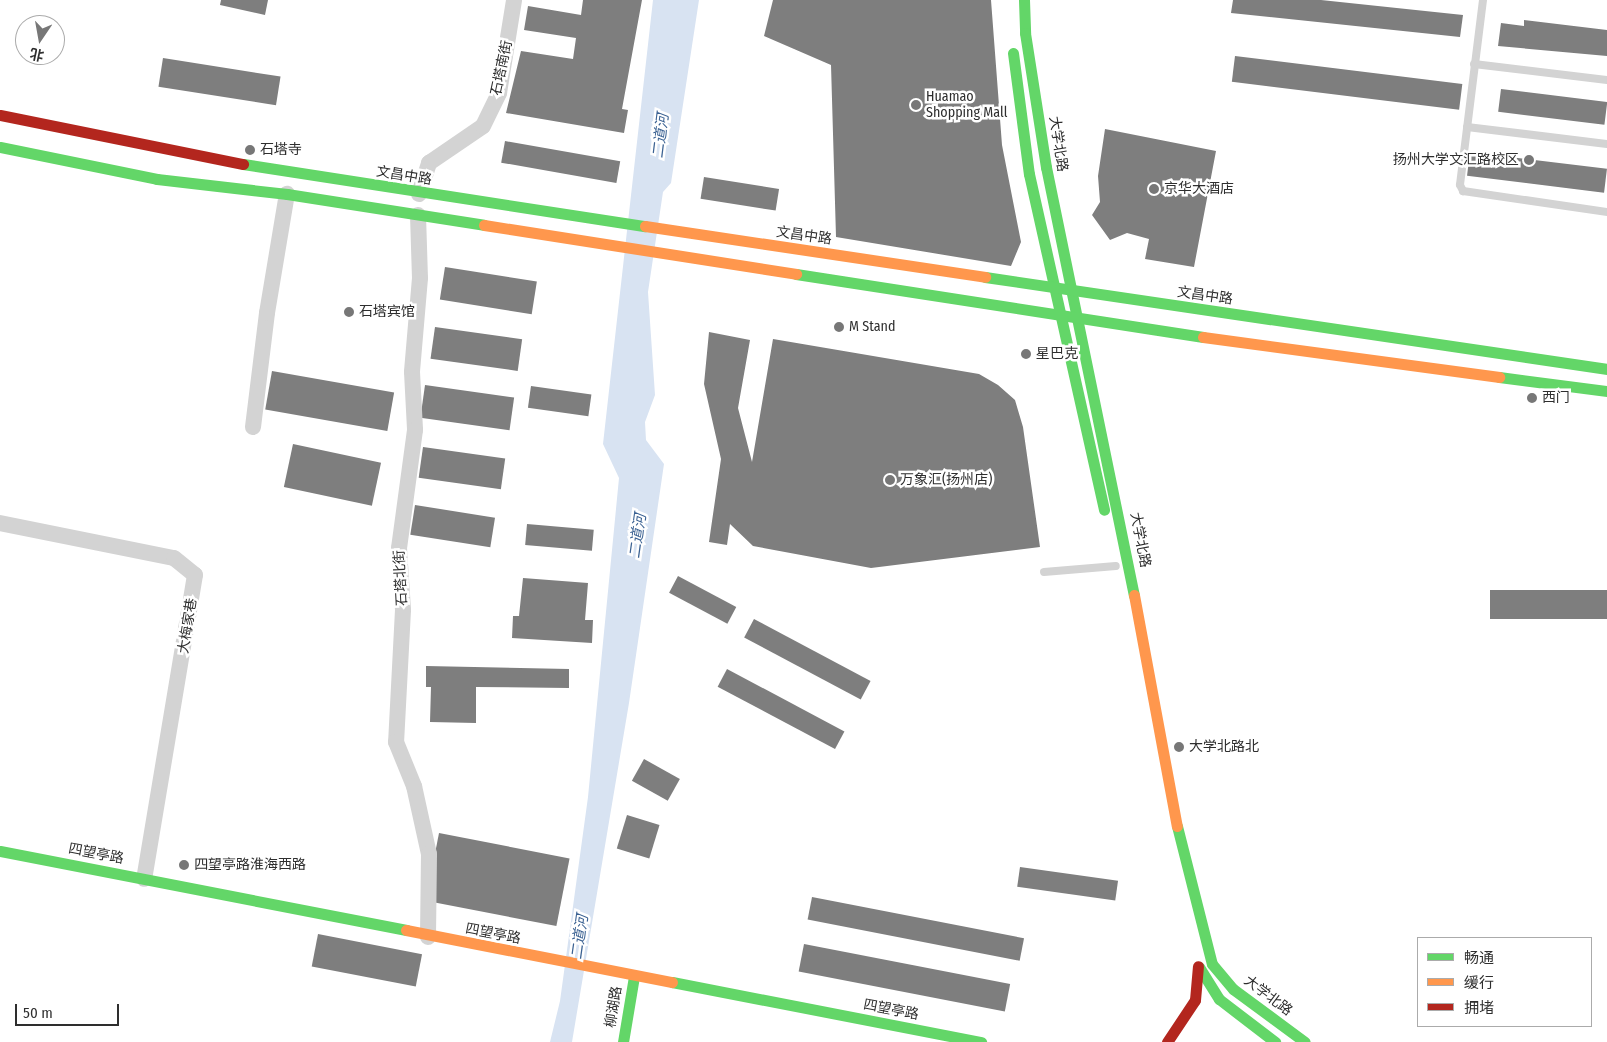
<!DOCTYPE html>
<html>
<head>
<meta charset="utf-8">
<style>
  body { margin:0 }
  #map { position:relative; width:1607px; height:1042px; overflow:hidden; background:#fff; font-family:"Fira Sans Condensed","Noto Sans SC",sans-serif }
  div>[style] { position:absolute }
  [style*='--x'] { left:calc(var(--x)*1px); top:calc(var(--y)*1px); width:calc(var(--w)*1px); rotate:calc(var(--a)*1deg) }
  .water>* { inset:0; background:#d8e3f2 }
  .building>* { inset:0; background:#7e7e7e; transform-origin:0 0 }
  .lane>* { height:8px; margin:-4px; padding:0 4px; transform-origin:4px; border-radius:4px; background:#d3d3d3 }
  .street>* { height:16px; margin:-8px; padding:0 8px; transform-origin:8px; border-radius:8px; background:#d3d3d3 }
  .fast>* { height:11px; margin:-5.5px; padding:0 5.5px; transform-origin:5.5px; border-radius:5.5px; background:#63d668 }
  .slow>* { height:11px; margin:-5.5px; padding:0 5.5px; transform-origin:5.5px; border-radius:5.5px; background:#ff974d }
  .jam>* { height:11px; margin:-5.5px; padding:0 5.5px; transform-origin:5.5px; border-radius:5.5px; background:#b3261e }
  .dots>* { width:14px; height:14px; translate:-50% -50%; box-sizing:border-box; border:2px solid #fff; border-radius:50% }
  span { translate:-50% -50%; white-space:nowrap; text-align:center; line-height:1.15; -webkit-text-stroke:5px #fff; paint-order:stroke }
  .street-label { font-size:14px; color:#2e2e2e }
  .poi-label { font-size:14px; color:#2e2e2e }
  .left { translate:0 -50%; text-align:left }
  .right { translate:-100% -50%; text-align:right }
  .water-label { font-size:15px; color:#3a6192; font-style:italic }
  .legend { position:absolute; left:1417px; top:937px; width:175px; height:90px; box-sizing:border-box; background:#fff; border:1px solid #ababab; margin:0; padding:6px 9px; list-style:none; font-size:15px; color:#2e2e2e }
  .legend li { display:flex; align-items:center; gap:10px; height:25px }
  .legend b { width:25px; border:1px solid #ababab }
  .north { position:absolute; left:15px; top:15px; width:50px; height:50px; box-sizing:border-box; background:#fff; border:1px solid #ababab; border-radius:50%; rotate:192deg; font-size:14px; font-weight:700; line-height:20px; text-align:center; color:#2e2e2e }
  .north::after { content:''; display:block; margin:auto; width:18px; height:22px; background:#777; clip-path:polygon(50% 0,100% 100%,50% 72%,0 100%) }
  .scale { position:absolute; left:15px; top:1004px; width:104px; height:22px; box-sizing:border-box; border:2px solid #2e2e2e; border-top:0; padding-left:6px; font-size:15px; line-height:18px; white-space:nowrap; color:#2e2e2e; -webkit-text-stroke:4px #fff; paint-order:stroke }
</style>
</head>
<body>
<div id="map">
  <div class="water">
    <div style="clip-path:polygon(653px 0,699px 0,671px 183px,663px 192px,648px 292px,655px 395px,645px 422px,646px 440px,664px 464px,629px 703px,572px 1042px,550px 1042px,560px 1001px,588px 797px,619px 478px,603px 444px)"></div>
  </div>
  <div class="building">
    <div style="clip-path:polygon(221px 0,268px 0,265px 15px,220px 5px)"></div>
    <div style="clip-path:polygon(583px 0,642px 0,622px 109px,628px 110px,624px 133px,506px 113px,521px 51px,573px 59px,576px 38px,524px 30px,528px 6px,581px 15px)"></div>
    <div style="clip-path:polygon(773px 0,991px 0,1002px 145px,1021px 242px,1011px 266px,836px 237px,831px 65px,764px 36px)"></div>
    <div style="clip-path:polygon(1233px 0,1321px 0,1463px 15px,1460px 37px,1231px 13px)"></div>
    <div style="clip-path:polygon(1524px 20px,1607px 30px,1607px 56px,1498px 46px,1501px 23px,1524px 26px)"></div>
    <div style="left:1235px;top:56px;width:229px;height:26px;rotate:7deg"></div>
    <div style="left:163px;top:58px;width:119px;height:29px;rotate:9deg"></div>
    <div style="left:1501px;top:89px;width:107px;height:23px;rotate:7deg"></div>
    <div style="clip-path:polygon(1105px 129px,1216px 151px,1194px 267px,1145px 259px,1149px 239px,1127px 233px,1110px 240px,1092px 215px,1100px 202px,1098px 176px)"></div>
    <div style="left:505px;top:141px;width:117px;height:22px;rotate:10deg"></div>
    <div style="left:1470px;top:152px;width:138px;height:24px;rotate:7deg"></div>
    <div style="left:704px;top:177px;width:76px;height:22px;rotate:9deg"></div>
    <div style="left:445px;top:267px;width:93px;height:33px;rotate:9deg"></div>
    <div style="left:435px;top:327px;width:88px;height:32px;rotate:8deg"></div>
    <div style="clip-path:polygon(709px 332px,750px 340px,738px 408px,752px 462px,773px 339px,979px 374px,998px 385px,1015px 400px,1023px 427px,1040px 547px,871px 568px,753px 546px,730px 524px,727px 545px,709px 542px,721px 459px,704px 384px)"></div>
    <div style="left:272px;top:371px;width:124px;height:39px;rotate:10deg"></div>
    <div style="left:425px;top:385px;width:90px;height:33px;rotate:8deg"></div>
    <div style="left:531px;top:386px;width:61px;height:22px;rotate:8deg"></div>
    <div style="left:293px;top:444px;width:90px;height:44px;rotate:12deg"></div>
    <div style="left:423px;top:447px;width:83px;height:31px;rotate:8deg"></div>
    <div style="left:415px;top:505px;width:81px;height:30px;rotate:9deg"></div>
    <div style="left:527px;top:524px;width:67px;height:21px;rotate:5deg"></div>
    <div style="left:678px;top:576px;width:66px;height:19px;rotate:28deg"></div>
    <div style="clip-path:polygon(523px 578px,588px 583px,585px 620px,593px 620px,592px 643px,512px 638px,513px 616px,519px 616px)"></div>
    <div style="left:1607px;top:590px;width:29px;height:117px;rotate:90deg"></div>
    <div style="left:754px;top:619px;width:132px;height:21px;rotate:28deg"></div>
    <div style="clip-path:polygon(426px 666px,569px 669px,569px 688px,476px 687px,476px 723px,430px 722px,431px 687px,426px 687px)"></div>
    <div style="left:727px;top:669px;width:133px;height:20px;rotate:28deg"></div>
    <div style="left:644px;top:759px;width:41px;height:25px;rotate:29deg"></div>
    <div style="left:627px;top:815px;width:34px;height:35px;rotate:17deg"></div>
    <div style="left:439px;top:833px;width:133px;height:69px;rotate:11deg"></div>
    <div style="left:1020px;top:867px;width:99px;height:20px;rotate:8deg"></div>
    <div style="left:812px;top:897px;width:216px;height:23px;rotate:11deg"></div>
    <div style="left:318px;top:934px;width:106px;height:33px;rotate:11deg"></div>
    <div style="left:804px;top:944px;width:210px;height:28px;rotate:11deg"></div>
  </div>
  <div class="lane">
    <div style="--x:1483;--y:0;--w:186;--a:97.1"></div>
    <div style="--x:1460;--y:185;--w:7;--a:63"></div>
    <div style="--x:1463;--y:191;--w:146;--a:8.3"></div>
    <div style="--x:1474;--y:64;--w:134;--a:6.9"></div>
    <div style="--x:1467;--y:127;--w:141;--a:6.9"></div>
    <div style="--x:1044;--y:572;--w:72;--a:-4.8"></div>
  </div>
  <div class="street">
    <div style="--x:419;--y:194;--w:33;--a:-72"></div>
    <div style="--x:429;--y:163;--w:65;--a:-34.4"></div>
    <div style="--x:483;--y:126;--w:37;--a:-64"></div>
    <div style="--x:499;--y:93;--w:94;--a:-80.8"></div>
    <div style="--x:418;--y:215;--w:63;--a:88.2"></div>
    <div style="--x:420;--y:278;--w:94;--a:94.9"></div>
    <div style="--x:412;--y:372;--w:58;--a:87"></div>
    <div style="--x:415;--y:430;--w:119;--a:97.7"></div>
    <div style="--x:399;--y:548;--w:62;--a:86.3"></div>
    <div style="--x:403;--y:610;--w:132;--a:93"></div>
    <div style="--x:396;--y:742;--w:48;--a:67.8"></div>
    <div style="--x:414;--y:786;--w:70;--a:77.6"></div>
    <div style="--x:429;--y:854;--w:83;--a:90.7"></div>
    <div style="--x:253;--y:427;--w:115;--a:-83"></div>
    <div style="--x:267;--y:313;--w:121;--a:-80.5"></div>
    <div style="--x:0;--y:523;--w:177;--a:11.4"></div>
    <div style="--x:174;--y:558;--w:27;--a:39"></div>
    <div style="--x:195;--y:575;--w:308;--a:99.5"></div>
  </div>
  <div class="fast">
    <div style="--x:1024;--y:0;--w:33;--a:88"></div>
    <div style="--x:1025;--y:33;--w:136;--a:81.1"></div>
    <div style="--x:1046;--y:167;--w:437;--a:78.4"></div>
    <div style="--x:1013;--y:53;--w:122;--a:82.5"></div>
    <div style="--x:1029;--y:174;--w:344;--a:77.4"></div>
    <div style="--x:0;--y:147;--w:160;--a:11.5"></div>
    <div style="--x:157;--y:179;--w:131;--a:6.6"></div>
    <div style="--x:287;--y:194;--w:199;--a:8.9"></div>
    <div style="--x:243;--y:164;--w:407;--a:8.8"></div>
    <div style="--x:796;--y:274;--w:412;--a:8.8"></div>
    <div style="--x:985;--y:277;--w:629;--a:8.41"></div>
    <div style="--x:1499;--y:377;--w:109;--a:7.4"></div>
    <div style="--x:1177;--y:826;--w:142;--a:75.8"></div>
    <div style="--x:1212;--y:964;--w:33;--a:50"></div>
    <div style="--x:1233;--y:989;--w:89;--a:36.4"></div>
    <div style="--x:0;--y:851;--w:414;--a:11"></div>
    <div style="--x:1199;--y:967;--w:38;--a:58"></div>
    <div style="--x:1219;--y:999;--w:71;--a:37.5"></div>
    <div style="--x:672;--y:982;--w:315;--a:11"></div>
    <div style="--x:623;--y:1042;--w:67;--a:-80.5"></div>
  </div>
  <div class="slow">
    <div style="--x:484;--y:225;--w:316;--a:8.9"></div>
    <div style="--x:645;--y:226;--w:344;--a:8.5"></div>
    <div style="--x:1203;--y:337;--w:299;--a:7.7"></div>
    <div style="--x:1134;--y:595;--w:235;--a:79.5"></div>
    <div style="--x:406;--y:930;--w:271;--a:11.1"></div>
  </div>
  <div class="jam">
    <div style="--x:0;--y:115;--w:248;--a:11.4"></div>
    <div style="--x:1167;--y:1042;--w:50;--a:-56.3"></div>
    <div style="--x:1195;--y:1000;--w:34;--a:-85"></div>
  </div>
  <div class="dots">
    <div style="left:916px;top:105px;background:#777"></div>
    <div style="left:250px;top:150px;background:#777"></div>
    <div style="left:1529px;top:160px;background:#777"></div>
    <div style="left:1154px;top:189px;background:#777"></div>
    <div style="left:349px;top:312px;background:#777"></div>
    <div style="left:839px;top:327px;background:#777"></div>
    <div style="left:1026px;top:354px;background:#777"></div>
    <div style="left:1532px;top:398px;background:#777"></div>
    <div style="left:890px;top:480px;background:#777"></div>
    <div style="left:1179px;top:747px;background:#777"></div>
    <div style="left:184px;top:865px;background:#777"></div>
  </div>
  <div class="street-label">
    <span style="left:502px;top:68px;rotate:-78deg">石塔南街</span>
    <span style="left:1058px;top:144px;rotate:81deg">大学北路</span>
    <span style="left:404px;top:176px;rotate:9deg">文昌中路</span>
    <span style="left:804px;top:236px;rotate:8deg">文昌中路</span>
    <span style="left:1205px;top:296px;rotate:8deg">文昌中路</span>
    <span style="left:1140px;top:540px;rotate:79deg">大学北路</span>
    <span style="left:401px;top:578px;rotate:-93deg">石塔北街</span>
    <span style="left:188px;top:626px;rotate:-81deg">大梅家巷</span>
    <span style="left:96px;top:854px;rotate:11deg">四望亭路</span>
    <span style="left:493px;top:934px;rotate:11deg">四望亭路</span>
    <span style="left:1268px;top:996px;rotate:37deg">大学北路</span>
    <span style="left:614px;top:1007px;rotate:-81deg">柳湖路</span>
    <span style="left:891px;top:1010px;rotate:11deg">四望亭路</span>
  </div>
  <div class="poi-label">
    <span class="left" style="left:926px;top:105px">Huamao<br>Shopping Mall</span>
    <span class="left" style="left:260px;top:150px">石塔寺</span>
    <span class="right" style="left:1519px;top:160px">扬州大学文汇路校区</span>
    <span class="left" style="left:1164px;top:189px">京华大酒店</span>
    <span class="left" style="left:359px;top:312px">石塔宾馆</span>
    <span class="left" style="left:849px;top:327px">M Stand</span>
    <span class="left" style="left:1036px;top:354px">星巴克</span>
    <span class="left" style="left:1542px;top:398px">西门</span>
    <span class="left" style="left:900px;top:480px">万象汇(扬州店)</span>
    <span class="left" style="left:1189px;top:747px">大学北路北</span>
    <span class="left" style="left:194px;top:865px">四望亭路淮海西路</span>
  </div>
  <div class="water-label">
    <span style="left:661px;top:136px;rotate:-83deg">二道河</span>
    <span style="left:638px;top:536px;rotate:-82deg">二道河</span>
    <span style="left:580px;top:937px;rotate:-82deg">二道河</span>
  </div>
  <ul class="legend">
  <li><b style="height:6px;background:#63d668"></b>畅通</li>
  <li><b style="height:6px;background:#ff974d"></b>缓行</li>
  <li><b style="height:6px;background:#b3261e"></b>拥堵</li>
  </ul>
  <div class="north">北</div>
  <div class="scale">50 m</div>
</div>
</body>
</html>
